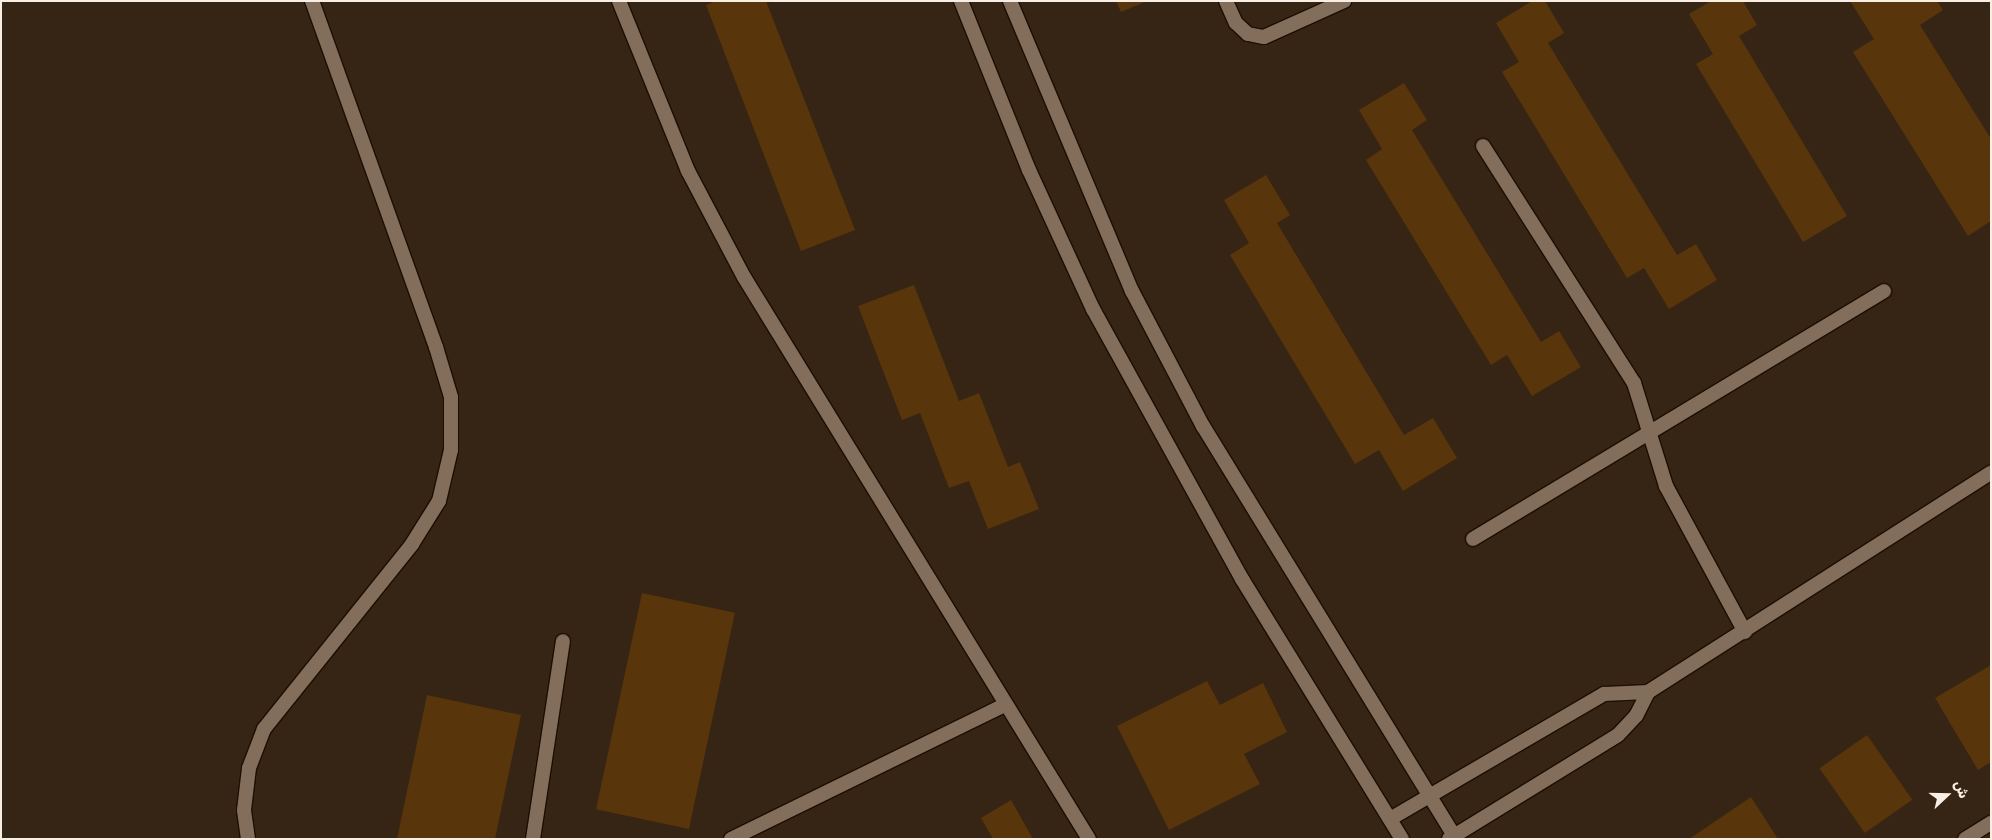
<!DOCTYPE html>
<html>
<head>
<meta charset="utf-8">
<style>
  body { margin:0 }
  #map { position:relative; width:1992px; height:840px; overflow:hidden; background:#362514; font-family:Rubik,Vazirmatn,sans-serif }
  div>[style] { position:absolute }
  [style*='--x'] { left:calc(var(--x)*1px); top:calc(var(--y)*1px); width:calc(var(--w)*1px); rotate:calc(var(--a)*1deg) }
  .building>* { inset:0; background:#58350a; transform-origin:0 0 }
  .roads { filter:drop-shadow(1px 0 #1d0e01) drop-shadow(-1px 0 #1d0e01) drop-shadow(0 1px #1d0e01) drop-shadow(0 -1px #1d0e01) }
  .service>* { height:14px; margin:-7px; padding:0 7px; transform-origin:7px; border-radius:7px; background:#826e5b }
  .minor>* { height:14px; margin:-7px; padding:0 7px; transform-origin:7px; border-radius:7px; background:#826e5b }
  .secondary>* { height:14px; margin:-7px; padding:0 7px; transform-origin:7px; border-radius:7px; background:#826e5b }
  span { translate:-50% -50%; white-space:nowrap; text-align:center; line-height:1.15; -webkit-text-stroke:4.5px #362514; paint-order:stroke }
  .frame { position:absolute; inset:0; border:2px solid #f9eee3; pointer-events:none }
  .north { position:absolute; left:1922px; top:770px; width:50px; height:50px; -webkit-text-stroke:4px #362514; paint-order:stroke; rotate:69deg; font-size:14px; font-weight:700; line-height:20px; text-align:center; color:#f9eee3 }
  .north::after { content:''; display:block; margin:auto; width:18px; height:22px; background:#f9eee3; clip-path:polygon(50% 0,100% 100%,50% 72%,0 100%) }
</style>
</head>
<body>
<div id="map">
  <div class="building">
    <div style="clip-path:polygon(716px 1px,766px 1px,855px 230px,801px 251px,706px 5px)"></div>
    <div style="clip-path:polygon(1116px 1px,1147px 1px,1121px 12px)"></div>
    <div style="clip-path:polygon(1532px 1px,1545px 1px,1564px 33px,1548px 43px,1677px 255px,1696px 244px,1717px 280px,1669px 309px,1644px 268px,1627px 278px,1502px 72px,1519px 62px,1496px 23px)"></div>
    <div style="clip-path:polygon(1711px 1px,1743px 1px,1757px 25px,1739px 36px,1847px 216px,1803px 242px,1696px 64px,1713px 54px,1689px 14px)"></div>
    <div style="clip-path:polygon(1850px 1px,1937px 1px,1943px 10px,1920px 25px,1991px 139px,1991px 221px,1968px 236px,1853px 52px,1874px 39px)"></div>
    <div style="clip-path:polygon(1404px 83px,1427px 120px,1412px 130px,1541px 342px,1559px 331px,1581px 367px,1532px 396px,1507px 355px,1491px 365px,1366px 160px,1382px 149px,1359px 110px)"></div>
    <div style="clip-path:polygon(1266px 175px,1290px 215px,1277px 223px,1404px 435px,1433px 418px,1457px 458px,1403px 491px,1379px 450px,1355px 464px,1230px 255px,1249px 243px,1224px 200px)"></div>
    <div style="clip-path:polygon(914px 285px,959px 401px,979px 393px,1008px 467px,1020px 462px,1039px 509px,988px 529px,969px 481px,949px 488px,920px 413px,902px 420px,858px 306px)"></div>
    <div style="left:642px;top:593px;width:95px;height:221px;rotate:12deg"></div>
    <div style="clip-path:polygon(1991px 665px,1991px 762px,1978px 770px,1935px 698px)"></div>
    <div style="clip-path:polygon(1207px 681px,1220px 705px,1263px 683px,1287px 732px,1244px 754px,1260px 784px,1169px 830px,1117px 726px)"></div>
    <div style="clip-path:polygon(427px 695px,521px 715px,495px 839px,397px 839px)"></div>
    <div style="left:1867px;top:735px;width:79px;height:58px;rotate:55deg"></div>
    <div style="clip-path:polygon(1751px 797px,1778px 839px,1689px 839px)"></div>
    <div style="clip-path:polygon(1011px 800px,1033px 839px,993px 839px,981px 818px)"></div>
  </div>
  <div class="roads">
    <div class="service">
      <div style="--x:1226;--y:1;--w:24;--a:66"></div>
      <div style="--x:1236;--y:23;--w:16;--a:43"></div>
      <div style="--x:1248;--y:34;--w:16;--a:11"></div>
      <div style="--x:1264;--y:37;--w:88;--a:-24.2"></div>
      <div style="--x:1483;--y:146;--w:281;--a:57.5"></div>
      <div style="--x:1634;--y:383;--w:108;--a:72.7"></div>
      <div style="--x:1666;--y:486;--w:166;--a:61.6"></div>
      <div style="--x:1473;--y:539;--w:480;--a:-31.1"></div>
      <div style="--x:533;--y:839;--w:200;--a:-81.4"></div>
      <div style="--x:1965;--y:839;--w:31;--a:-32"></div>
    </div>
    <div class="minor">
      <div style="--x:619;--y:1;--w:183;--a:67.9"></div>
      <div style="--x:688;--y:171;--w:120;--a:62.2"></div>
      <div style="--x:744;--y:277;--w:659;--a:58.46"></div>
      <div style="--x:1390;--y:819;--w:248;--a:-30.3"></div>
      <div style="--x:1604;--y:694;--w:44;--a:-2.6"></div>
      <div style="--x:248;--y:839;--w:29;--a:-98"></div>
      <div style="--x:244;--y:810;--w:42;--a:-83.2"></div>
      <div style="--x:249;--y:768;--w:42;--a:-69"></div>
      <div style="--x:264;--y:729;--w:237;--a:-51.3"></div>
      <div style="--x:412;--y:544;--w:51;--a:-57.9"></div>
      <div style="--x:439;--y:501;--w:52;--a:-76.8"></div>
      <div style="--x:451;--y:450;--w:53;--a:-90"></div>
      <div style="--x:451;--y:397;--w:52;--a:-106.7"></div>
      <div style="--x:436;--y:347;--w:368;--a:-109.7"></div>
      <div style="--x:731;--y:839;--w:306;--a:-26.1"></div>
      <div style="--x:1449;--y:839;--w:198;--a:-31.6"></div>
      <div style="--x:1618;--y:735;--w:26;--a:-47"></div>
      <div style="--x:1636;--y:716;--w:27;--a:-63"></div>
      <div style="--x:1648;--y:692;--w:407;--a:-32.6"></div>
    </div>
    <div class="secondary">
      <div style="--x:961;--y:1;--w:182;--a:68.1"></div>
      <div style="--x:1029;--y:170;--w:153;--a:65.3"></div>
      <div style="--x:1093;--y:309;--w:308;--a:61.1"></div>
      <div style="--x:1242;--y:579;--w:305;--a:58.4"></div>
      <div style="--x:1010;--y:1;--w:315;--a:67.2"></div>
      <div style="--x:1132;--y:291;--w:153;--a:62.3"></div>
      <div style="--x:1203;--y:426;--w:484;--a:58.5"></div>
    </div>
  </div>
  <div class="frame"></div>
  <div class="north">ش</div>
</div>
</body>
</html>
